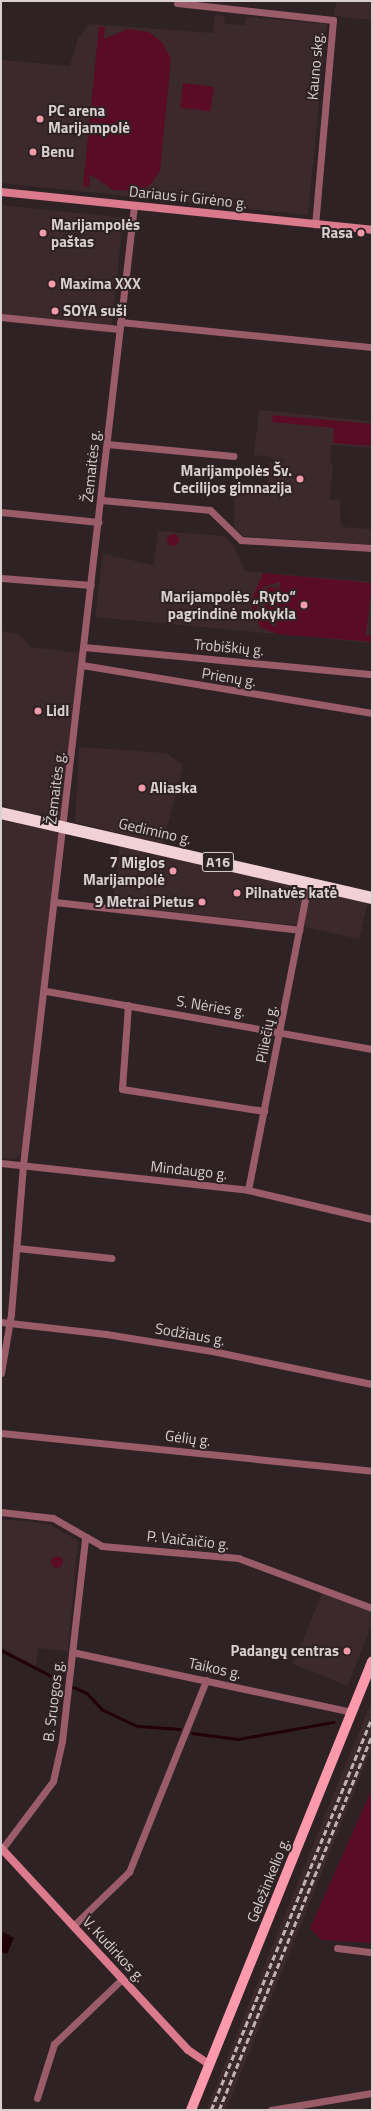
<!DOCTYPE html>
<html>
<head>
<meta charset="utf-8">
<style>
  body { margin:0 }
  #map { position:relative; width:373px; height:2111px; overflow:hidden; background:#2e2224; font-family:"Titillium Web",sans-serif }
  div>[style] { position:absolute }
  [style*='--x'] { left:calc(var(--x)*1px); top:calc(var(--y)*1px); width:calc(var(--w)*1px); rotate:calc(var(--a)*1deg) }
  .built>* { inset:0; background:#3c292c; transform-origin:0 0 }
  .green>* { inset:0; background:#5a0c26; transform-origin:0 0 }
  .round { border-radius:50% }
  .water>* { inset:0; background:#220007 }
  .stream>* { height:2.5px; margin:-1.25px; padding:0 1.25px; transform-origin:1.25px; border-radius:1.25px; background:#220007 }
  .street>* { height:7px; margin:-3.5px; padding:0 3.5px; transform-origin:3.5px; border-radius:3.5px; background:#995c68 }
  .secondary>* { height:8px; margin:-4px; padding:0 4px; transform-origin:4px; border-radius:4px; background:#db798d }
  .primary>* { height:10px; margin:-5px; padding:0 5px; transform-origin:5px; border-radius:5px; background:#ff9aad }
  .highway>* { height:12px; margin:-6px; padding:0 6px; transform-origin:6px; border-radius:6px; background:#f1d1d5 }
  .rail>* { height:2.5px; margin-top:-1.25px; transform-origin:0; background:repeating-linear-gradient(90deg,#bdb3b5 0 6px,transparent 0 9px) }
  .dots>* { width:11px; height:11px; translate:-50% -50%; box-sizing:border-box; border:2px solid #2e2224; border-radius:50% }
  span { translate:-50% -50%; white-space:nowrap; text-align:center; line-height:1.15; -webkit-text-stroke:4px #2e2224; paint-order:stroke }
  .shield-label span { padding:1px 3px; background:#2e2224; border:1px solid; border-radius:3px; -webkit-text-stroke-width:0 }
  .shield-label { font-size:14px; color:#d8cfd0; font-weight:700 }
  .street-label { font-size:15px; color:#d8cfd0 }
  .poi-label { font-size:15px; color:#d8cfd0; font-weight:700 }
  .left { translate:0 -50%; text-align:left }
  .right { translate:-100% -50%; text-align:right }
  .frame { position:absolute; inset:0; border:2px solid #d8cfd0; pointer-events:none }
</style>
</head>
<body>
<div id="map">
  <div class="built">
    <div style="clip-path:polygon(336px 1px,372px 1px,372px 20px,334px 16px)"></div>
    <div style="clip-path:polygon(215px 15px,225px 16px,224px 24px,245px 25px,246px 17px,327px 24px,308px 215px,1px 183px,1px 60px,70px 66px,78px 38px,90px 24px,213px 33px)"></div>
    <div style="left:1px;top:205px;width:123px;height:116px;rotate:6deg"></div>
    <div style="clip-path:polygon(259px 410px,372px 421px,372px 448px,332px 445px,330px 464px,333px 464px,330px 499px,340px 500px,341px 527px,372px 529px,371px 545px,243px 536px,234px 527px,235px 489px,266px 490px,272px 457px,254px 455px)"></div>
    <div style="clip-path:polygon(158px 531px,225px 536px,233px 545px,245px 571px,372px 582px,372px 643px,95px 617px,103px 554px,154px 565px)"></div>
    <div style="clip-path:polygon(1px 631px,19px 634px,31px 647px,80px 653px,60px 818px,13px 810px,1px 803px)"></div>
    <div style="clip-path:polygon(79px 747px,166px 753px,183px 765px,163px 844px,75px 822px)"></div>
    <div style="clip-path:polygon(1px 819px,57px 832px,59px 837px,23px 1151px,16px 1159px,1px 1158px)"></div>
    <div style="clip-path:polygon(120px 844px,368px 902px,359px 939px,296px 925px,112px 905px)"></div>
    <div style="clip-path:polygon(1px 1519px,49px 1524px,78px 1541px,68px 1651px,38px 1648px,36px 1666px,1px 1647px)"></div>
    <div style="clip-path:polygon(323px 1591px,372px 1610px,372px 1623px,348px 1686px,293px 1664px)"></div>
    <div style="clip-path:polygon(372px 1699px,372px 1747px,298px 1932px,226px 2110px,206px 2110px)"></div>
  </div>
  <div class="green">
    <div style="clip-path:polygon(99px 26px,105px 27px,104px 39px,128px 29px,149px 32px,162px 42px,171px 59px,160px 171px,151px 184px,140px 191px,113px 190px,90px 174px,89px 187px,83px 186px)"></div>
    <div style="left:183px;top:83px;width:31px;height:25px;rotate:7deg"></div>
    <div style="clip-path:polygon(273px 415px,372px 424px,372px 446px,333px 443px,334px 428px,272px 422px)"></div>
    <div class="round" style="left:167px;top:534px;width:12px;height:12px"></div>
    <div style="clip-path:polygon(evenodd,263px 573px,372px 583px,366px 635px,372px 635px,372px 642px,277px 634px,260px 627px,250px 603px,263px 573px,280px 582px,276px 627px,275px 627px,258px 614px,257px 599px,265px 586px,280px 582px)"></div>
    <div style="left:267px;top:587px;width:11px;height:26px;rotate:5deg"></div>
    <div class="round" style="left:51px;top:1556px;width:12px;height:12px"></div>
    <div style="clip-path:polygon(372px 1789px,372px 1943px,321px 1940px,310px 1928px)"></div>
  </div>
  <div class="water">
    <div style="clip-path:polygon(3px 1932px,14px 1938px,7px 1954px,1px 1952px)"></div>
  </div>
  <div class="stream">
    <div style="--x:1;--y:1650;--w:68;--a:27.3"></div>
    <div style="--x:73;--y:1687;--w:15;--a:23"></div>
    <div style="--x:87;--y:1693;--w:23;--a:47"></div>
    <div style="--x:103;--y:1710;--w:38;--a:25"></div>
    <div style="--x:138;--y:1726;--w:42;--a:4.1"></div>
    <div style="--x:192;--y:1733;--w:46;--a:7.4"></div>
    <div style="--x:238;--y:1739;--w:97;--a:-10.1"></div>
  </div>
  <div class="street">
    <div style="--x:177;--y:3;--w:157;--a:6.2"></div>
    <div style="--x:333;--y:20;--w:205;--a:95"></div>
    <div style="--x:1;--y:317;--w:119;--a:5.8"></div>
    <div style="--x:120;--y:322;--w:253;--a:5.7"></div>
    <div style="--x:107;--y:444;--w:127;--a:5.4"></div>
    <div style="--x:101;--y:500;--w:109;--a:5.2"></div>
    <div style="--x:210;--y:510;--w:43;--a:44.1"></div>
    <div style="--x:241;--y:540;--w:131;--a:3.5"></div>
    <div style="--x:1;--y:512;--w:98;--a:5.9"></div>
    <div style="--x:1;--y:578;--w:90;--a:4.4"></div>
    <div style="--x:84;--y:647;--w:289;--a:5.4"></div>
    <div style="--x:82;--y:665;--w:294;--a:9.4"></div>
    <div style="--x:55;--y:902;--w:246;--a:6.5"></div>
    <div style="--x:46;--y:991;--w:331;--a:10.1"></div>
    <div style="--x:128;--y:1005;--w:84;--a:94.1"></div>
    <div style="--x:122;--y:1089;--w:144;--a:8.8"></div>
    <div style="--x:1;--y:1163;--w:248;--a:6.2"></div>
    <div style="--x:248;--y:1190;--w:127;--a:13.2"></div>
    <div style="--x:248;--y:1190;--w:313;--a:-78.9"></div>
    <div style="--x:17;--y:1248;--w:95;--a:6.1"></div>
    <div style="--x:1;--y:1322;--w:106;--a:6.5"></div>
    <div style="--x:106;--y:1334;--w:112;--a:9.2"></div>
    <div style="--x:217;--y:1352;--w:158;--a:11.7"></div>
    <div style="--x:1;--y:1373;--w:60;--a:-80.4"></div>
    <div style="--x:11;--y:1314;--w:149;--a:-85.4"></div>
    <div style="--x:23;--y:1165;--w:965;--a:-83.4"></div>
    <div style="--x:1;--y:1433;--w:373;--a:5.8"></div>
    <div style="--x:1;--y:1512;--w:52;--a:6.6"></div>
    <div style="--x:53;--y:1518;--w:56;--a:29.7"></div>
    <div style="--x:102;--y:1546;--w:137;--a:5"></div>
    <div style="--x:238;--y:1558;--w:143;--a:20.5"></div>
    <div style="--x:72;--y:1652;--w:286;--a:12.1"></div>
    <div style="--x:2;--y:1849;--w:85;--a:-53.1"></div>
    <div style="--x:53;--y:1781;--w:41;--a:-77.3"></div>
    <div style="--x:62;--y:1741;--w:203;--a:-83.5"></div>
    <div style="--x:73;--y:1926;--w:78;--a:-44"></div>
    <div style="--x:129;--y:1872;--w:207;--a:-68.1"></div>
    <div style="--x:337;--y:1948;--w:35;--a:7"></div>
    <div style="--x:37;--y:2098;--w:57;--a:-72.5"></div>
    <div style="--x:54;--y:2044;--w:94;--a:-43.7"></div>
    <div style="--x:271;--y:2110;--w:102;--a:-9.6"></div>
  </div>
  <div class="secondary">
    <div style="--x:1;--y:192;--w:373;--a:5.8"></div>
    <div style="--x:1;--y:1848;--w:275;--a:47.2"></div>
    <div style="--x:188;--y:2050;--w:25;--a:34"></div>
  </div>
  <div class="primary">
    <div style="--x:191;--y:2110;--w:484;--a:-68"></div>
  </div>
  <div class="highway">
    <div style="--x:1;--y:813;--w:381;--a:12.9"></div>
  </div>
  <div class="rail">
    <div style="--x:211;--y:2110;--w:425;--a:-67.7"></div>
    <div style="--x:219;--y:2110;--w:404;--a:-67.8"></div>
  </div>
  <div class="dots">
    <div style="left:40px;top:119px;background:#f39aab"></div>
    <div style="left:33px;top:152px;background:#f39aab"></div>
    <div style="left:43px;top:233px;background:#f39aab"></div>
    <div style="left:361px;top:233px;background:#f39aab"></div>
    <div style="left:52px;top:284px;background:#f39aab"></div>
    <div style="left:55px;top:311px;background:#f39aab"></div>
    <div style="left:300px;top:479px;background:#f39aab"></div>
    <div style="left:304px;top:605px;background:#f39aab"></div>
    <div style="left:38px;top:711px;background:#f39aab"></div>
    <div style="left:142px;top:788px;background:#f39aab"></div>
    <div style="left:173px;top:871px;background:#f39aab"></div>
    <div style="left:237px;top:893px;background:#f39aab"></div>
    <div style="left:202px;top:902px;background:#f39aab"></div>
    <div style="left:347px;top:1651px;background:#f39aab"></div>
  </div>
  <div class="shield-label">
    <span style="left:218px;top:862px">A16</span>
  </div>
  <div class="street-label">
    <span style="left:315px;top:66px;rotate:-85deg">Kauno skg.</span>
    <span style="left:188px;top:197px;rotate:6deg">Dariaus ir Girėno g.</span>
    <span style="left:91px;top:466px;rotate:-84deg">Žemaitės g.</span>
    <span style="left:229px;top:647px;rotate:5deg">Trobiškių g.</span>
    <span style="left:229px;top:677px;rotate:9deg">Prienų g.</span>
    <span style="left:55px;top:788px;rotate:-83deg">Žemaitės g.</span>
    <span style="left:155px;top:831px;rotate:13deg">Gedimino g.</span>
    <span style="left:211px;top:1006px;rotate:9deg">S. Nėries g.</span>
    <span style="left:266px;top:1034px;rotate:-79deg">Piliečių g.</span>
    <span style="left:189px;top:1170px;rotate:6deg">Mindaugo g.</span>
    <span style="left:190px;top:1334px;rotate:10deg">Sodžiaus g.</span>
    <span style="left:188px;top:1438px;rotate:7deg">Gėlių g.</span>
    <span style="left:188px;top:1540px;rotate:6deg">P. Vaičaičio g.</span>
    <span style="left:215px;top:1668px;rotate:12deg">Taikos g.</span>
    <span style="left:53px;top:1701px;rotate:-83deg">B. Sruogos g.</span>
    <span style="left:268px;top:1880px;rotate:-68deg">Geležinkelio g.</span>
    <span style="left:114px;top:1949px;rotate:47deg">V. Kudirkos g.</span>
  </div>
  <div class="poi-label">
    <span class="left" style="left:48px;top:119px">PC arena<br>Marijampolė</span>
    <span class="left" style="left:41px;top:152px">Benu</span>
    <span class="left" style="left:51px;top:233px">Marijampolės<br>paštas</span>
    <span class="right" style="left:353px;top:233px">Rasa</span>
    <span class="left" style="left:60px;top:284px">Maxima XXX</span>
    <span class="left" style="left:63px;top:311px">SOYA suši</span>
    <span class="right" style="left:292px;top:479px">Marijampolės Šv.<br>Cecilijos gimnazija</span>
    <span class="right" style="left:296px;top:605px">Marijampolės „Ryto“<br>pagrindinė mokykla</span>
    <span class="left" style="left:46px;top:711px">Lidl</span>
    <span class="left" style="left:150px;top:788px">Aliaska</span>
    <span class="right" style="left:165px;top:871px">7 Miglos<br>Marijampolė</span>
    <span class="left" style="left:245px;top:893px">Pilnatvės katė</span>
    <span class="right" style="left:194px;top:902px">9 Metrai Pietus</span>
    <span class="right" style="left:339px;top:1651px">Padangų centras</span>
  </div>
  <div class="frame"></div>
</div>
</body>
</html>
